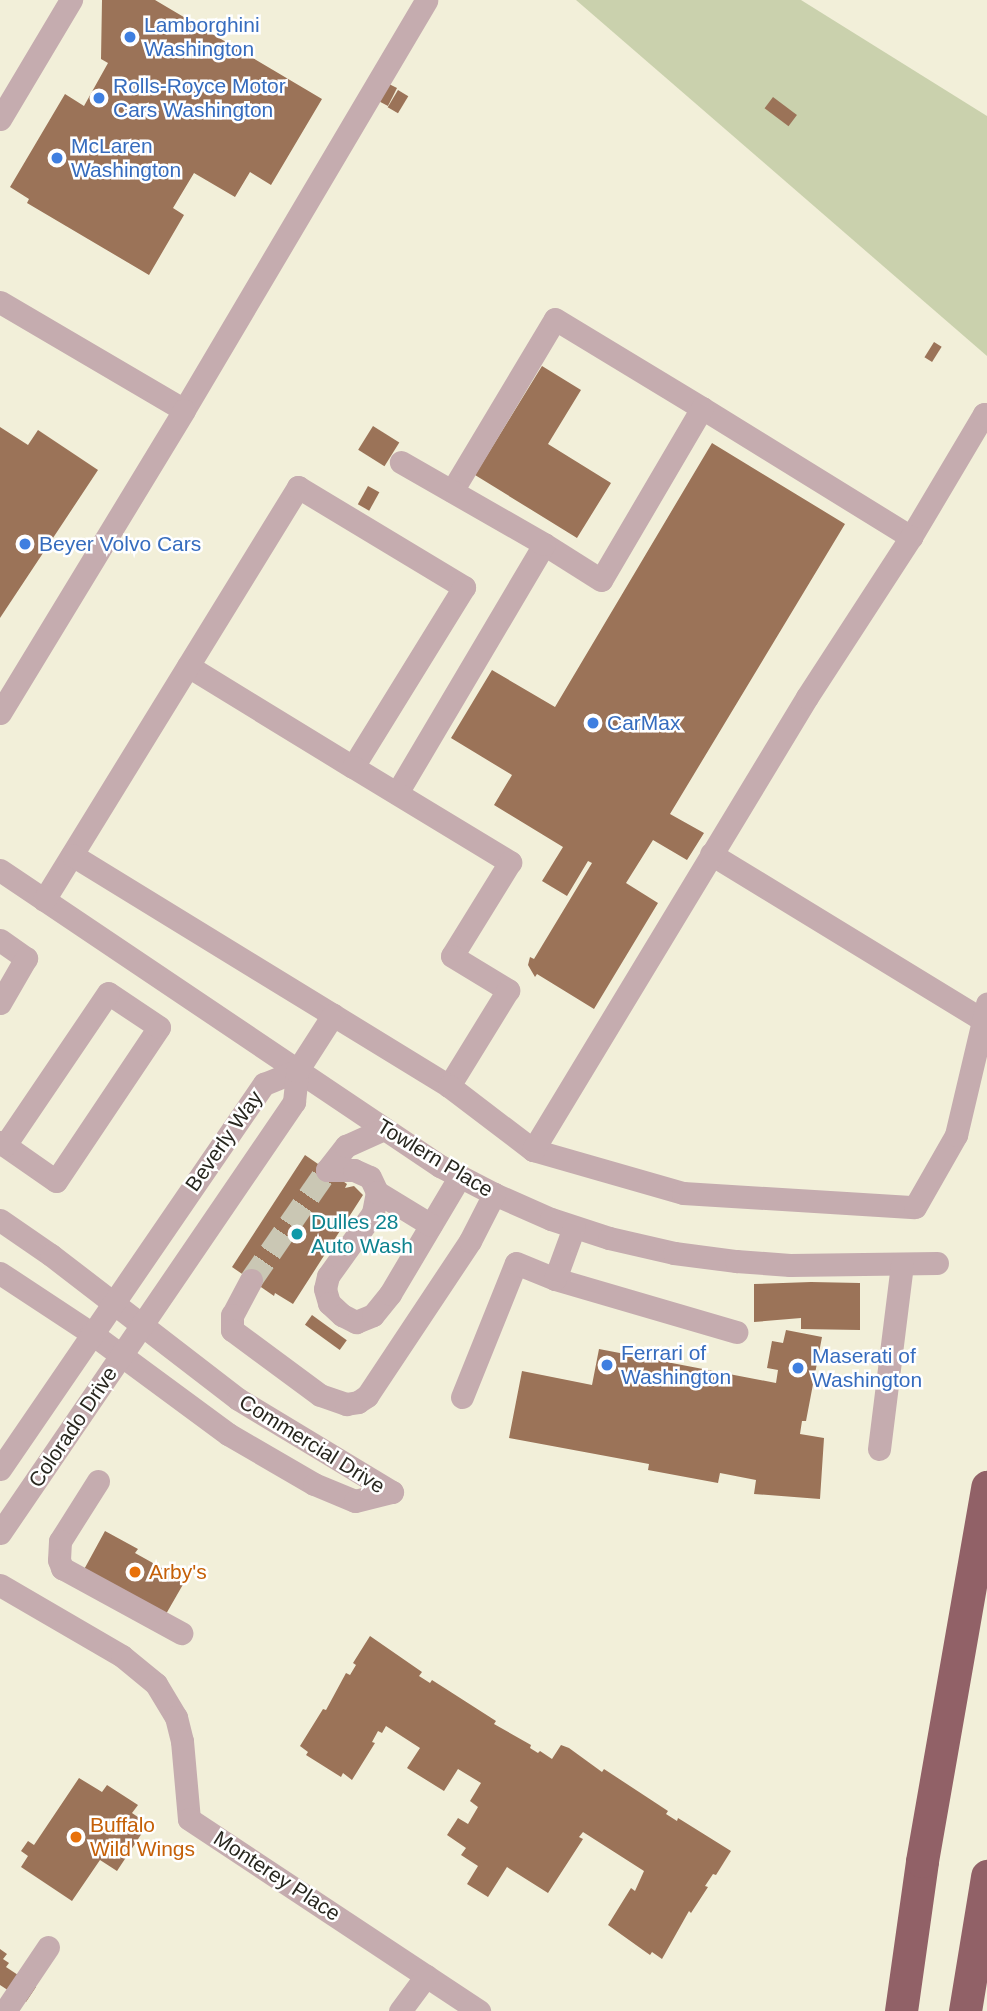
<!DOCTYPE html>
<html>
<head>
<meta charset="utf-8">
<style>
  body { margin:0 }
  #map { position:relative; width:987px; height:2011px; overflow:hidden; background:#f2efd9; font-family:Helvetica,sans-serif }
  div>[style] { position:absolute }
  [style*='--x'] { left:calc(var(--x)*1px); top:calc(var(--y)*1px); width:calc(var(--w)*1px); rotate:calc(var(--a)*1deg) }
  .green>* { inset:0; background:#cad1ad }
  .building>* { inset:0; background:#9b7358; transform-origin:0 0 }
  .minor-tunnel>* { height:23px; margin-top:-11.5px; transform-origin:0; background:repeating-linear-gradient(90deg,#cac7b4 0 23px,transparent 0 34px) }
  .minor>* { height:23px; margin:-11.5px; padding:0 11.5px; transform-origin:11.5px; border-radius:11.5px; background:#c5acaf }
  .highway>* { height:33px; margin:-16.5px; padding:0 16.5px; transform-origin:16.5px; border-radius:16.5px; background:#916167 }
  .dots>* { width:19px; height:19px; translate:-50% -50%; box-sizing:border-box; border:4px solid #fff; border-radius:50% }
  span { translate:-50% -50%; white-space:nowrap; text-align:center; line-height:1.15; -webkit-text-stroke:5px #fff; paint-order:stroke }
  .shop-label { font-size:21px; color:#366cbe }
  .left { translate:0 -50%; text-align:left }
  .street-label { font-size:21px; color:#28271f }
  .culture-label { font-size:21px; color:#0d838f }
  .food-label { font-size:21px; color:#c56008 }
</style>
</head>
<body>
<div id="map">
  <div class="green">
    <div style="clip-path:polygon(576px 0,801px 0,987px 116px,987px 356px)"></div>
  </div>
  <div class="building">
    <div style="clip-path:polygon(102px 0,155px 0,322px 99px,271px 185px,250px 172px,235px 197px,194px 173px,173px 208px,184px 215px,149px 275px,27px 203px,29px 199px,10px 187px,65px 94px,84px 106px,108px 63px,101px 59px)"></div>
    <div style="left:389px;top:84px;width:9px;height:20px;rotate:27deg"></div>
    <div style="left:398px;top:90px;width:12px;height:20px;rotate:31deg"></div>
    <div style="left:773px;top:97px;width:30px;height:14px;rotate:37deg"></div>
    <div style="left:934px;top:342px;width:9px;height:18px;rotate:32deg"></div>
    <div style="clip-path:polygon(542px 366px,581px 390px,548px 444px,611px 483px,577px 538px,475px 475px)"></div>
    <div style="left:373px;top:426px;width:31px;height:28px;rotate:32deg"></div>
    <div style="clip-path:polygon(0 427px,28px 445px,38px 430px,98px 470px,0 618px)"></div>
    <div style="clip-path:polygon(712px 443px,845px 524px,670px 814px,704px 833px,687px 860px,653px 840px,626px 883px,658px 903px,594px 1009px,537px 974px,535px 977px,528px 965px,530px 957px,534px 959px,592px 863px,588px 861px,567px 896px,542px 881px,563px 847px,494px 805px,512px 775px,451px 738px,492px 670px,555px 707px)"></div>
    <div style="left:368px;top:486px;width:13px;height:21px;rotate:29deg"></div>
    <div style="clip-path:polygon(305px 1155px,347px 1184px,345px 1188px,354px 1186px,363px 1195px,293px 1304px,275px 1293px,274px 1296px,232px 1267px)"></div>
    <div style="clip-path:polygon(811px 1282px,860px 1283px,860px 1330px,801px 1329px,801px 1318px,754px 1322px,754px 1284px)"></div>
    <div style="left:312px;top:1315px;width:43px;height:12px;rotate:36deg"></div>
    <div style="clip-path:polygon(786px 1330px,822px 1337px,806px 1421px,802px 1421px,800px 1434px,824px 1438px,820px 1499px,754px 1494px,756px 1480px,720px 1473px,718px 1483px,648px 1470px,649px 1464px,509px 1438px,522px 1371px,592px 1385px,599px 1349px,776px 1383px,778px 1370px,767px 1368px,772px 1341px,783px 1343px)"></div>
    <div style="clip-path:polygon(105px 1531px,138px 1549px,135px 1553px,185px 1581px,162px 1621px,81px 1575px)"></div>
    <div style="clip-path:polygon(370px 1636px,422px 1672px,419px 1676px,430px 1683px,432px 1680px,496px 1721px,494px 1724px,531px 1745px,530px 1748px,538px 1753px,540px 1751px,552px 1759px,561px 1745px,569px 1748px,602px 1772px,604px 1769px,668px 1811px,666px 1814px,677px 1821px,678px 1818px,731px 1851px,716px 1875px,713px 1874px,705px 1886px,708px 1887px,691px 1913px,689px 1911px,662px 1959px,652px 1952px,650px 1955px,608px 1925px,631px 1888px,635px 1891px,644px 1871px,583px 1832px,579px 1837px,583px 1839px,548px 1893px,507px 1867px,488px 1897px,467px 1884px,478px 1866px,461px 1855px,466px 1848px,447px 1835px,458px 1818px,468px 1824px,478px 1807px,470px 1801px,481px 1783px,458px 1769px,444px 1791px,407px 1768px,420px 1748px,386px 1726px,382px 1733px,378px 1731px,372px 1742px,375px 1743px,352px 1780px,343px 1773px,341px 1777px,306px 1755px,308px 1752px,300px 1746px,323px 1709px,326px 1710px,346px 1673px,350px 1675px,356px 1665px,353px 1663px)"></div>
    <div style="clip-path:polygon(79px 1778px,102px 1792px,107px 1785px,138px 1805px,132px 1813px,148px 1824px,117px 1871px,100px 1860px,72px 1901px,21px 1867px,28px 1856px,21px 1851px,28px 1841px,34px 1845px)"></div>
    <div style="clip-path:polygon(0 1949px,7px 1954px,3px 1959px,9px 1963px,6px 1967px,36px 1987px,26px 2002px,0 1985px)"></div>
  </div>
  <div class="minor-tunnel">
    <div style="--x:251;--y:1280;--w:134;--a:-55.4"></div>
  </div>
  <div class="minor">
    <div style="--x:0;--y:119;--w:139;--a:-59.2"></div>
    <div style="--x:0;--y:302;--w:213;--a:30.4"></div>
    <div style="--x:184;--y:410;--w:476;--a:-59.4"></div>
    <div style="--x:702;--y:408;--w:246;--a:31.7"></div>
    <div style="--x:911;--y:537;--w:143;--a:-59.3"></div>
    <div style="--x:984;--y:414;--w:4;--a:34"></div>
    <div style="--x:452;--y:491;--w:200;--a:-59.1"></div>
    <div style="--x:555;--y:319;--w:172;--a:31.2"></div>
    <div style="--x:702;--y:408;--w:199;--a:120.4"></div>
    <div style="--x:601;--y:580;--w:67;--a:-147.7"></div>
    <div style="--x:188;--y:666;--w:193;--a:31.5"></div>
    <div style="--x:0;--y:713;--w:354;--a:-58.7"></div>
    <div style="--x:397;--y:793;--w:289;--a:-59.4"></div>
    <div style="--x:544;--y:544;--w:165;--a:-150.2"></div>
    <div style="--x:711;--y:854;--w:321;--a:31.4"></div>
    <div style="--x:0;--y:870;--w:530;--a:33.93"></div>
    <div style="--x:440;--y:1166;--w:61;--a:27.4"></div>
    <div style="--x:494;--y:1194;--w:62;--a:23.7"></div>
    <div style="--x:551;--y:1219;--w:61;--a:18.1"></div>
    <div style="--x:609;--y:1238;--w:67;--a:13"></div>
    <div style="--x:674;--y:1253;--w:63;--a:7.4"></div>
    <div style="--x:736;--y:1261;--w:54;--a:4.2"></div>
    <div style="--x:790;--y:1265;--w:147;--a:-0.8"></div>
    <div style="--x:44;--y:900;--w:485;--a:-58.4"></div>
    <div style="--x:298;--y:487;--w:194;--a:31.1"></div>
    <div style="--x:464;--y:587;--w:211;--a:121.7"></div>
    <div style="--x:353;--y:767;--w:184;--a:31.2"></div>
    <div style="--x:510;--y:862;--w:110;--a:121.7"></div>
    <div style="--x:452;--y:956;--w:66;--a:31.3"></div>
    <div style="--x:508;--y:990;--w:113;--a:121.6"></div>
    <div style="--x:449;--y:1086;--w:442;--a:-148.5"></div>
    <div style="--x:0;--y:940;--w:32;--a:35"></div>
    <div style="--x:26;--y:958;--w:52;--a:120"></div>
    <div style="--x:449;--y:1086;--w:106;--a:37.3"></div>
    <div style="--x:533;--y:1150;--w:156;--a:16"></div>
    <div style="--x:683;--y:1193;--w:232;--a:3.5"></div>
    <div style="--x:915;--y:1207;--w:83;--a:-60.3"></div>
    <div style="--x:956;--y:1135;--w:135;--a:-76.7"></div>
    <div style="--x:0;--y:1142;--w:68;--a:34.9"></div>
    <div style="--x:56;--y:1181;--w:185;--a:-56.2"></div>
    <div style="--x:159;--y:1027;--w:61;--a:-146.3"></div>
    <div style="--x:108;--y:993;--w:184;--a:124.1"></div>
    <div style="--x:533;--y:1150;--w:529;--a:-58.83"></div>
    <div style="--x:807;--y:697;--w:191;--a:-57"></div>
    <div style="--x:327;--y:1170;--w:27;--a:0"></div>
    <div style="--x:354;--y:1170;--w:17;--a:24"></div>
    <div style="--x:370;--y:1177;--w:17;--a:65"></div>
    <div style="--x:377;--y:1192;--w:21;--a:101"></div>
    <div style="--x:373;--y:1213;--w:77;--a:125.5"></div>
    <div style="--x:328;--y:1276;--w:13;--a:103"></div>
    <div style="--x:325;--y:1289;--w:15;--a:74"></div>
    <div style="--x:329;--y:1303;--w:18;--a:43"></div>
    <div style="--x:342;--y:1315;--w:16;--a:27"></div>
    <div style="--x:356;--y:1322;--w:18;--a:-22"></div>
    <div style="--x:373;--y:1315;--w:27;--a:-51"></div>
    <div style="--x:390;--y:1294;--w:137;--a:-59.3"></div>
    <div style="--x:327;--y:1170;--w:31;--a:-52"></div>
    <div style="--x:346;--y:1146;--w:42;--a:-24.1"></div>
    <div style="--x:377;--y:1192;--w:63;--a:31.4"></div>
    <div style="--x:0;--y:1220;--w:62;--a:34.5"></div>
    <div style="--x:51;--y:1255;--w:236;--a:37.6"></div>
    <div style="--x:238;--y:1399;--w:180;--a:31.1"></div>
    <div style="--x:0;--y:1273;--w:109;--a:33.4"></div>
    <div style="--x:91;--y:1333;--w:170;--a:36.4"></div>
    <div style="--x:228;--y:1434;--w:99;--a:30.2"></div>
    <div style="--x:314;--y:1484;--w:44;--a:22.5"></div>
    <div style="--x:355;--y:1501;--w:38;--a:-14"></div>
    <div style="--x:555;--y:1279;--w:189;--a:16.3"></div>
    <div style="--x:251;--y:1280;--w:40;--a:118"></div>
    <div style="--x:232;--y:1315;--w:15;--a:90"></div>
    <div style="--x:232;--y:1330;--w:109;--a:36.5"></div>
    <div style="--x:320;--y:1395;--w:28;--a:19"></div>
    <div style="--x:346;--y:1404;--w:12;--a:-9"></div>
    <div style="--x:358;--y:1402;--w:11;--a:-34"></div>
    <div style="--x:367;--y:1396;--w:186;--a:-56.4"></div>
    <div style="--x:470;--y:1241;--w:53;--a:-62.9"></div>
    <div style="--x:462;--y:1397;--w:144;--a:-68.1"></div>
    <div style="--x:516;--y:1263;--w:42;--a:22.3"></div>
    <div style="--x:555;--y:1279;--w:55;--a:-69.9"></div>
    <div style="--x:879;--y:1449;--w:186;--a:-82.9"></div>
    <div style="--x:0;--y:1469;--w:467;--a:-55.6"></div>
    <div style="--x:264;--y:1084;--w:35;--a:-22"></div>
    <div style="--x:98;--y:1481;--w:71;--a:122.3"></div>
    <div style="--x:60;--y:1541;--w:19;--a:93"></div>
    <div style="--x:59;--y:1560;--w:9;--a:69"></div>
    <div style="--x:62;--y:1568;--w:136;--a:28.6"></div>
    <div style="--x:0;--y:1533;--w:522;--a:-55.7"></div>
    <div style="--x:294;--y:1102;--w:31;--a:-84"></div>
    <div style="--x:297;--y:1071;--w:67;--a:-57.3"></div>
    <div style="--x:0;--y:1585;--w:141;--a:30.2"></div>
    <div style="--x:122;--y:1656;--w:44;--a:39.5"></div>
    <div style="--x:156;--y:1684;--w:39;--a:59"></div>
    <div style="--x:176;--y:1717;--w:25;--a:76"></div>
    <div style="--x:182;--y:1741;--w:78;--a:84.9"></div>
    <div style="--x:189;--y:1819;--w:348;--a:33.5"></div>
    <div style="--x:5;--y:2011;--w:77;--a:-56.1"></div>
    <div style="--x:400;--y:2011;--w:44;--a:-53.4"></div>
  </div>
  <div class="highway">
    <div style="--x:901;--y:2011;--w:151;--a:-82"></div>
    <div style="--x:922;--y:1861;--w:380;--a:-80.1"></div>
    <div style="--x:965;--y:2011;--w:137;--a:-80.7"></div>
  </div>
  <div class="dots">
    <div style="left:130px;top:37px;background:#3f7fe0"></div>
    <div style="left:99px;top:98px;background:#3f7fe0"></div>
    <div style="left:57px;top:158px;background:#3f7fe0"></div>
    <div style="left:25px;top:544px;background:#3f7fe0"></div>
    <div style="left:593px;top:723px;background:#3f7fe0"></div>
    <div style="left:297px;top:1234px;background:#0f9aa8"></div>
    <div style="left:607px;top:1365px;background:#3f7fe0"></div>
    <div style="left:798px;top:1368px;background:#3f7fe0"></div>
    <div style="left:135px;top:1572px;background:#e8710a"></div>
    <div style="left:76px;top:1837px;background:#e8710a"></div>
  </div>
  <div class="shop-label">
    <span class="left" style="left:144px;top:37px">Lamborghini<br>Washington</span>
    <span class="left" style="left:113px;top:98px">Rolls-Royce Motor<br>Cars Washington</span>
    <span class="left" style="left:71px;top:158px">McLaren<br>Washington</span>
    <span class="left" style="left:39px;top:544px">Beyer Volvo Cars</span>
    <span class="left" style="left:607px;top:723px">CarMax</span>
    <span class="left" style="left:621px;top:1365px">Ferrari of<br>Washington</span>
    <span class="left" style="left:812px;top:1368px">Maserati of<br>Washington</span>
  </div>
  <div class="street-label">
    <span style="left:224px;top:1141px;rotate:-55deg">Beverly Way</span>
    <span style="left:435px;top:1158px;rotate:31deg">Towlern Place</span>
    <span style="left:73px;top:1427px;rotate:-56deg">Colorado Drive</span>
    <span style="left:312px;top:1444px;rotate:32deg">Commercial Drive</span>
    <span style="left:277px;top:1876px;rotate:33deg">Monterey Place</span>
  </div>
  <div class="culture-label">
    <span class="left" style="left:311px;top:1234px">Dulles 28<br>Auto Wash</span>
  </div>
  <div class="food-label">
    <span class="left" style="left:149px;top:1572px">Arby's</span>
    <span class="left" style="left:90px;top:1837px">Buffalo<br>Wild Wings</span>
  </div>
</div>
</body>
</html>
